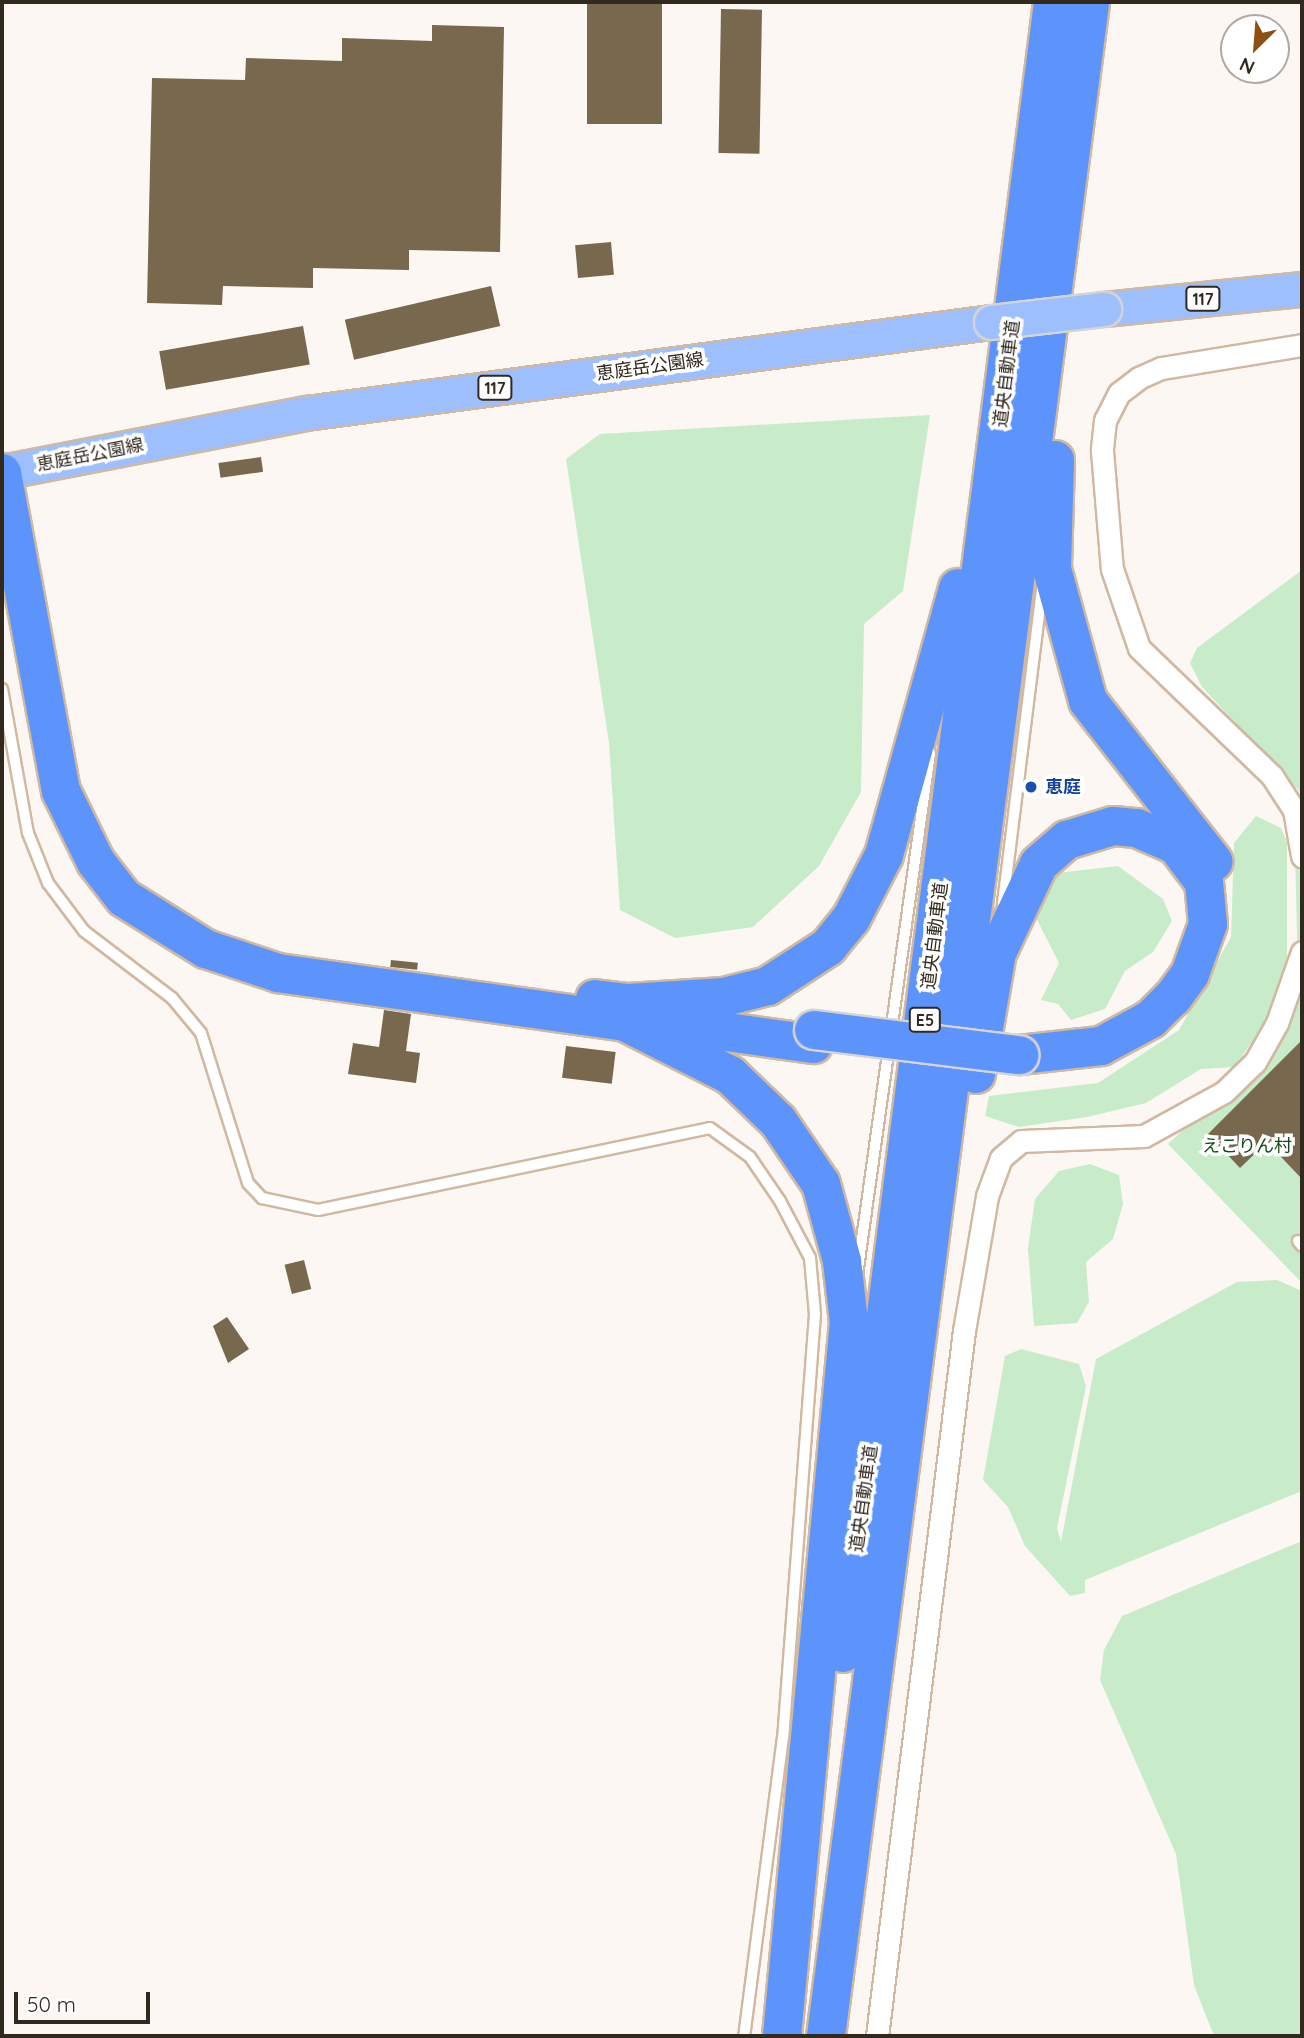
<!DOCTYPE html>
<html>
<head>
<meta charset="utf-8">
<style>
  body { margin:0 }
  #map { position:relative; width:1304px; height:2038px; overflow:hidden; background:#fcf7f2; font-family:Quicksand,"Noto Sans JP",sans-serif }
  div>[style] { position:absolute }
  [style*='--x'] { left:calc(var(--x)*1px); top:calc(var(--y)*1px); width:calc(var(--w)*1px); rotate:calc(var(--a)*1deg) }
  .green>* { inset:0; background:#c8ebc9 }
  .building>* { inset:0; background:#77684e; transform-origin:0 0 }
  .roads { filter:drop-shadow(2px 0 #d1b9a1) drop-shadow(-2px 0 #d1b9a1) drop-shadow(0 2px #d1b9a1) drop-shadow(0 -2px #d1b9a1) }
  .lane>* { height:10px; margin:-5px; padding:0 5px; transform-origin:5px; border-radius:5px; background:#fff }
  .street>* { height:21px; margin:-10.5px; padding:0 10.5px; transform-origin:10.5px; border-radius:10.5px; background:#fff }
  .primary>* { height:33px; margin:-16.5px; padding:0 16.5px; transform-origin:16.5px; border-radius:16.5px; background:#9ebffd }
  .highway>* { height:38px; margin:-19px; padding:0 19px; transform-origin:19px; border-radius:19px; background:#5d94fc }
  .bridges { filter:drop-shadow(2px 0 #d6d4d2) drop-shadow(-2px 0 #d6d4d2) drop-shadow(0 2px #d6d4d2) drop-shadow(0 -2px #d6d4d2) }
  .primary-bridge>* { height:33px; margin:-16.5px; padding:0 16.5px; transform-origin:16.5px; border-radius:16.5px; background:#9ebffd }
  .highway-bridge>* { height:38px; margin:-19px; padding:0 19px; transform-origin:19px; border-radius:19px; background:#5d94fc }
  .dots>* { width:19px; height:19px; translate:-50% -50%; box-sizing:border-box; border:4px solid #fff; border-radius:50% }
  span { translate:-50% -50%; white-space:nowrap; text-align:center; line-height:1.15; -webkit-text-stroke:7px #fff; paint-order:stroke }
  .shield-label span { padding:2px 5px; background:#fff; border:2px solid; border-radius:5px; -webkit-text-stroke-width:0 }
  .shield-label { font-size:16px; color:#31281e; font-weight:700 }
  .street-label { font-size:18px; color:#31281e }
  .transit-label { font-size:18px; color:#164399; font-weight:700 }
  .left { translate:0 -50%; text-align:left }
  .park-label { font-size:18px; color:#144c1e }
  .frame { position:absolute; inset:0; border:4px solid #31281e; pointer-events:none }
  .north { position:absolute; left:1220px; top:14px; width:70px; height:70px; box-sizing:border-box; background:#fff; border:2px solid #ada9a5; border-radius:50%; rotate:205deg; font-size:19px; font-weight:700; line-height:28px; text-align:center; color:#31281e }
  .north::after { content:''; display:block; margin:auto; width:24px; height:32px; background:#8d5012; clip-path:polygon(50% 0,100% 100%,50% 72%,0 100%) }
  .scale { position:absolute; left:14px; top:1992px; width:136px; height:32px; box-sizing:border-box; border:4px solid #31281e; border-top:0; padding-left:9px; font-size:21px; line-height:24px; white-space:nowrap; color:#31281e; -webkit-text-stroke:5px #fff; paint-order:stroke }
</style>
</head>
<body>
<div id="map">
  <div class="green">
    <div style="clip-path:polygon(930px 415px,903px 591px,864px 624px,861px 792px,819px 866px,753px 927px,675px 938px,620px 910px,609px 743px,566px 459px,600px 434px)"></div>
    <div style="clip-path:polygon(1302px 570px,1302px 794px,1202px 687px,1190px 663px,1197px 648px)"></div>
    <div style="clip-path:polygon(1302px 808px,1302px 1283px,1168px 1144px,1255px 1062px,1298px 977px,1294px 810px)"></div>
    <div style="clip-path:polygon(1256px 816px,1281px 828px,1287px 842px,1287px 957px,1271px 1013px,1235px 1067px,1201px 1069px,1146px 1103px,1087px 1117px,1019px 1127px,985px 1116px,989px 1096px,1098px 1083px,1179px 1030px,1231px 937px,1234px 843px)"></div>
    <div style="clip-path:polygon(1118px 866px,1163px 899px,1172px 921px,1153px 952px,1125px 971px,1105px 1009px,1071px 1020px,1058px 1004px,1041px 1000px,1059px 963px,1033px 912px,1057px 873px)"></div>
    <div style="clip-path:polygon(1090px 1164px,1119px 1175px,1123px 1204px,1113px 1239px,1086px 1262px,1089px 1302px,1077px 1323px,1034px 1326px,1028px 1248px,1035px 1199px,1059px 1171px)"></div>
    <div style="clip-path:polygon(1277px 1280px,1302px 1291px,1302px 1491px,1085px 1580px,1085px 1593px,1070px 1596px,1025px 1546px,1008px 1507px,983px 1480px,1005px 1356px,1021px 1349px,1079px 1364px,1086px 1386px,1057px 1528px,1061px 1542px,1096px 1359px,1237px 1282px)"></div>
    <div style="clip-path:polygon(1302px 1541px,1302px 2036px,1214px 2036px,1194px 1985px,1176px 1854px,1100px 1680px,1104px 1650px,1122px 1616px)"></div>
  </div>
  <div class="building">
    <div style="left:587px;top:2px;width:75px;height:122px"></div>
    <div style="left:721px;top:9px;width:41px;height:144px;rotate:1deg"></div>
    <div style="clip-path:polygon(432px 25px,504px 27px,500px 252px,409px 250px,409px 270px,313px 268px,313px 288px,223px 286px,222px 305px,147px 303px,152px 78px,245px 80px,246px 58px,342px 61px,342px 38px,432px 41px)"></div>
    <div style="left:611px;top:242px;width:33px;height:36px;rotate:85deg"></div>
    <div style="left:491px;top:286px;width:41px;height:150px;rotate:77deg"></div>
    <div style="left:303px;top:326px;width:39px;height:146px;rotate:80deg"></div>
    <div style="left:261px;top:457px;width:15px;height:43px;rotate:82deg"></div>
    <div style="left:391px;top:960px;width:27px;height:7px;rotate:6deg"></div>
    <div style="clip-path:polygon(384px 1010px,411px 1014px,406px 1051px,420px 1053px,416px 1083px,348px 1074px,353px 1043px,379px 1047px)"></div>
    <div style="clip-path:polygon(1302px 1040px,1302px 1179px,1267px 1142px,1240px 1168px,1208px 1134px)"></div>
    <div style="left:566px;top:1046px;width:50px;height:32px;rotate:7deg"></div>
    <div style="left:304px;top:1260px;width:30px;height:20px;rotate:76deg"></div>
    <div style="clip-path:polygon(227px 1317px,249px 1349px,228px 1363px,213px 1326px)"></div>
  </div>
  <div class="roads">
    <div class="lane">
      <div style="--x:2;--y:689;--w:146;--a:79.8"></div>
      <div style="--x:28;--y:833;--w:54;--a:68.2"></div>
      <div style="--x:48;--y:883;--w:60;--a:53.1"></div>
      <div style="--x:84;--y:931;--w:111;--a:37.3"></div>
      <div style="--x:172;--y:998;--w:45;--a:50.4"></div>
      <div style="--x:201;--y:1033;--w:157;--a:72.6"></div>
      <div style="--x:248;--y:1183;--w:21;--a:47"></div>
      <div style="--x:262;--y:1198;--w:57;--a:12.1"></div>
      <div style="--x:318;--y:1210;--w:400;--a:-11.8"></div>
      <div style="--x:710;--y:1128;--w:49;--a:35.9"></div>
      <div style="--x:750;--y:1157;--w:53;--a:55.7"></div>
      <div style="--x:780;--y:1201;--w:64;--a:62.2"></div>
      <div style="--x:810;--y:1258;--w:56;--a:84.9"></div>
      <div style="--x:815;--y:1314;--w:424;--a:94.3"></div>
      <div style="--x:783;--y:1737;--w:302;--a:97.4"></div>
      <div style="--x:1003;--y:903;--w:316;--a:-82.9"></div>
      <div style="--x:1298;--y:1241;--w:6;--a:51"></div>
      <div style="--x:858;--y:1268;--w:520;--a:-82.04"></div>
    </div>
    <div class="street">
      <div style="--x:1302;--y:345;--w:143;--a:170.7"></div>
      <div style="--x:1161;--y:368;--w:24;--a:156"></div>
      <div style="--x:1139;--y:378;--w:25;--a:143"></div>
      <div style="--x:1119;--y:393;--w:30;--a:117"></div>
      <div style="--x:1105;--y:420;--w:31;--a:96"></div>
      <div style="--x:1102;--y:451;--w:118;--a:85.2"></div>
      <div style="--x:1112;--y:569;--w:83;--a:71.1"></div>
      <div style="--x:1139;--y:648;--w:185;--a:43.9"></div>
      <div style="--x:1272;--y:776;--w:40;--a:57.1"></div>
      <div style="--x:1294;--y:810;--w:47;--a:80.1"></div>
      <div style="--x:877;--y:2036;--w:710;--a:-82.97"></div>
      <div style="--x:964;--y:1331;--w:137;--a:-80.3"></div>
      <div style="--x:987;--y:1196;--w:40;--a:-69.8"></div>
      <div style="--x:1001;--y:1158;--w:26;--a:-40"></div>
      <div style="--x:1021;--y:1141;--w:123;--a:-2.3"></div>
      <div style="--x:1144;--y:1136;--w:91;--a:-28.8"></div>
      <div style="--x:1224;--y:1092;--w:43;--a:-44.1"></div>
      <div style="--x:1255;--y:1062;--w:45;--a:-60.6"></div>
      <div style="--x:1277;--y:1023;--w:75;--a:-70.6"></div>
    </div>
    <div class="primary">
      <div style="--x:1104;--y:309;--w:199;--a:-5.8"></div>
      <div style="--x:2;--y:472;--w:310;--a:-11"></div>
      <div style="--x:306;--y:413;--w:691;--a:-7.57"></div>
    </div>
    <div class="highway">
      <div style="--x:1055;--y:460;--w:109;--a:91.6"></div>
      <div style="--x:1052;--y:569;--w:137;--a:74.7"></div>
      <div style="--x:1088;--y:701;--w:204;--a:52"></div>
      <div style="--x:2;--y:473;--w:323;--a:79.5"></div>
      <div style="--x:61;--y:791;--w:79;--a:63.8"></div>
      <div style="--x:96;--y:862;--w:46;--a:52.1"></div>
      <div style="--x:124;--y:898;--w:97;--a:31.9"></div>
      <div style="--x:206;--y:949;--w:76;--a:18.4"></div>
      <div style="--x:278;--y:973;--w:350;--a:8"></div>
      <div style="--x:625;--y:1022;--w:118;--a:26.8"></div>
      <div style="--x:730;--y:1075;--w:66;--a:43.8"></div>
      <div style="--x:778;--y:1121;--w:76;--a:55.7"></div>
      <div style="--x:821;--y:1184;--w:80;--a:74.7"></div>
      <div style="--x:842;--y:1261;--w:61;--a:83.5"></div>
      <div style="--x:849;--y:1322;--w:717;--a:95.36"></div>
      <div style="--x:595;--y:999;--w:33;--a:7"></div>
      <div style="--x:628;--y:1003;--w:96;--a:-3.6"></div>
      <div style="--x:724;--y:997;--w:45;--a:-14"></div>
      <div style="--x:768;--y:986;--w:72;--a:-33"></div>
      <div style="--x:828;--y:947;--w:36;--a:-51"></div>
      <div style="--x:851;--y:919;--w:72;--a:-62.7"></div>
      <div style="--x:884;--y:855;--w:277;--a:-74.5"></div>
      <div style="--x:649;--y:1021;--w:166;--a:8"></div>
      <div style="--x:976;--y:1074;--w:123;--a:-80.2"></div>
      <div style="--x:997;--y:953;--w:98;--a:-64.7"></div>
      <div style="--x:1039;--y:864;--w:37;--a:-41"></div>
      <div style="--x:1067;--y:840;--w:48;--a:-16.9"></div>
      <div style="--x:1113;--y:826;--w:24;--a:5"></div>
      <div style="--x:1137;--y:828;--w:43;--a:23.6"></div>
      <div style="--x:1176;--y:845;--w:46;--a:52.9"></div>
      <div style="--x:1204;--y:882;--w:42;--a:84.6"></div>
      <div style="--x:1208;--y:924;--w:53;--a:109.8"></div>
      <div style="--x:1190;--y:974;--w:29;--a:126"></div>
      <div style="--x:1173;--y:997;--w:31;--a:135"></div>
      <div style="--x:1151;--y:1019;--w:57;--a:151.6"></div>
      <div style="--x:1101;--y:1046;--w:82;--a:173.7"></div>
      <div style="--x:843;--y:1653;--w:1664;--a:-82.75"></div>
      <div style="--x:826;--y:2036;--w:2051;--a:-82.6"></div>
    </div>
  </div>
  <div class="bridges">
    <div class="primary-bridge">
      <div style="--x:991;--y:322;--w:114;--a:-6.6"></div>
    </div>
    <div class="highway-bridge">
      <div style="--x:814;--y:1030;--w:207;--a:7"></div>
    </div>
  </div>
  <div class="dots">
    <div style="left:1031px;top:787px;background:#1a4fb4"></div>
  </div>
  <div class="shield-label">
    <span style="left:1203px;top:299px">117</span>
    <span style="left:495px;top:388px">117</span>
    <span style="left:925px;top:1020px">E5</span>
  </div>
  <div class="street-label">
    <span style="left:650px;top:367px;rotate:-8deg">恵庭岳公園線</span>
    <span style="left:1007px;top:374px;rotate:-83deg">道央自動車道</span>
    <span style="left:90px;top:455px;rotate:-11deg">恵庭岳公園線</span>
    <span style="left:935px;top:936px;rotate:-83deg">道央自動車道</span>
    <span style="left:864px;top:1499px;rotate:-82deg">道央自動車道</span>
  </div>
  <div class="transit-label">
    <span class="left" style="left:1045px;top:787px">恵庭</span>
  </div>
  <div class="park-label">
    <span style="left:1247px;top:1146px">えこりん村</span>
  </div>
  <div class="frame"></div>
  <div class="north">N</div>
  <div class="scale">50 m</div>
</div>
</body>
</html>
